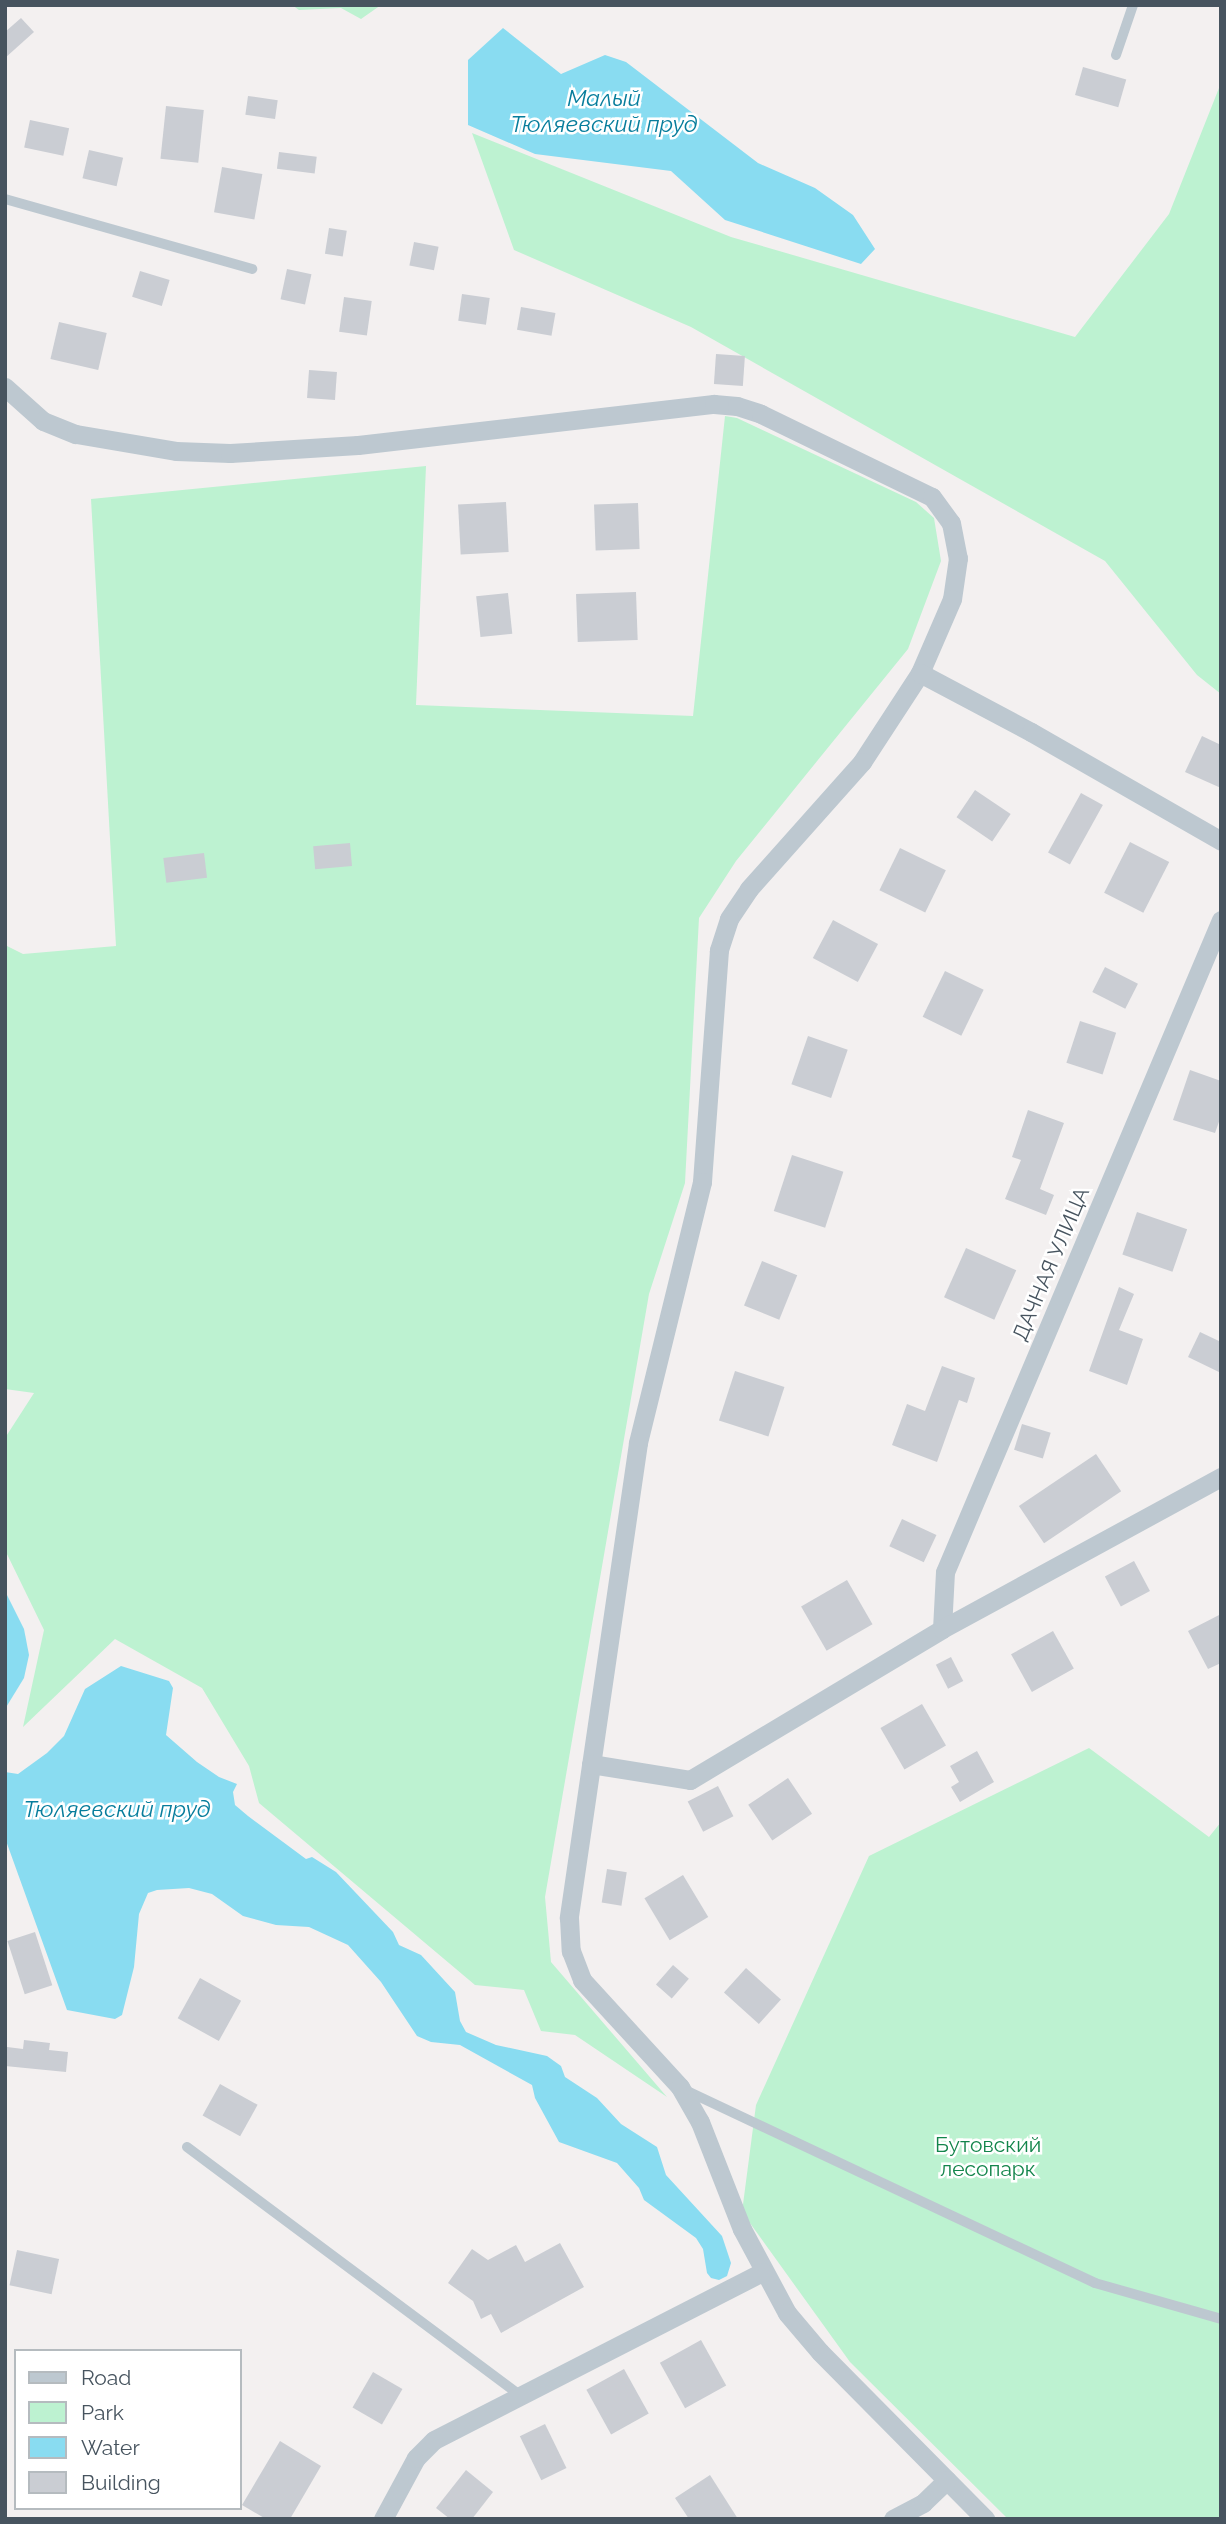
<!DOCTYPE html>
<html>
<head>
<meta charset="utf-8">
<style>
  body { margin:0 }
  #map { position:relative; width:1226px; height:2524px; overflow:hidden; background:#f3f0f0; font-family:Raleway,sans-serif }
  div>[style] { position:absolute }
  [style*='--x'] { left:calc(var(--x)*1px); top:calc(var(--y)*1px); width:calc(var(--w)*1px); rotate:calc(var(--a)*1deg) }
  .green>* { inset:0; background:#bdf2d1 }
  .water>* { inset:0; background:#89dcf1 }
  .building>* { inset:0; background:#cacdd3; transform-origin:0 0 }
  .service>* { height:10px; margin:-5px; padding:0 5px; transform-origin:5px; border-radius:5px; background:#bdc8d0 }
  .minor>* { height:19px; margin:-9.5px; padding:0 9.5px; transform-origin:9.5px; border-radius:9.5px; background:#bdc8d0 }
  span { translate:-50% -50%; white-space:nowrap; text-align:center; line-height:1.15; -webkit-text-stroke:5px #fff; paint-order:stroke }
  .street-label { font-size:21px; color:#47545f }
  .park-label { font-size:21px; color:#13854b }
  .water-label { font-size:23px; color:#077d9c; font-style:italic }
  .frame { position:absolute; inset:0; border:7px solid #47545f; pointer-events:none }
  .legend { position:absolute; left:14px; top:2349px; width:228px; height:161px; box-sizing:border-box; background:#fff; border:2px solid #b5bbbf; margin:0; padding:9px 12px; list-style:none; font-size:21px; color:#47545f }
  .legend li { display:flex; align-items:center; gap:14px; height:35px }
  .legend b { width:35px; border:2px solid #b5bbbf }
</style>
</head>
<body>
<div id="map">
  <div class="green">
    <div style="clip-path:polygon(292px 5px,381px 5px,361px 19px,341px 8px,299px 10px)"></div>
    <div style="clip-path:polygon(1221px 83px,1221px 694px,1197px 675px,1105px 561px,691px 327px,514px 250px,472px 133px,731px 237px,1075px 337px,1169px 214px)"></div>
    <div style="clip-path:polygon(725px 416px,737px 418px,916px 502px,934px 518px,941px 561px,908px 649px,736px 861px,699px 918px,685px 1183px,649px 1294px,545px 1897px,551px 1962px,667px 2097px,575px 2035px,541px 2031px,524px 1990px,475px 1985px,259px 1803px,249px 1766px,202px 1688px,115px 1639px,23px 1727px,44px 1630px,5px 1550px,5px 1438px,34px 1393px,5px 1389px,5px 945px,23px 954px,116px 946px,91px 499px,426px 466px,416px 705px,693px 716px)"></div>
    <div style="clip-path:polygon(1089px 1748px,1209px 1837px,1221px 1822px,1221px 2519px,1008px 2519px,850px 2362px,742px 2212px,756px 2105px,869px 1856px)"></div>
  </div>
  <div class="water">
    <div style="clip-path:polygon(503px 28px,561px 74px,605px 55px,626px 62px,758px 163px,815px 188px,853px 215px,875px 249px,861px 264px,725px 220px,671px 171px,535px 154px,468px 125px,468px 60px)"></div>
    <div style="clip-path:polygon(5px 1591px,24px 1629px,29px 1655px,24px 1678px,5px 1709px)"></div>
    <div style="clip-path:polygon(121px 1666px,169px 1681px,173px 1688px,166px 1735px,197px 1762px,219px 1777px,237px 1784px,233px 1792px,235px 1805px,248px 1816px,306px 1859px,312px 1857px,336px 1872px,393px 1932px,399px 1945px,421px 1955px,455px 1992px,460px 2021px,466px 2032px,496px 2045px,547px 2056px,561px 2066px,565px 2077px,597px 2098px,621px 2124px,657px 2147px,666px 2175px,722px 2236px,731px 2263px,727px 2276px,719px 2280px,711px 2278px,707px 2273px,703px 2249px,696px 2238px,644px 2200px,639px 2188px,617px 2163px,559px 2142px,535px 2098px,532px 2085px,460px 2045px,431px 2042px,417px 2036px,381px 1982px,348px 1945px,309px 1927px,276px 1925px,243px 1916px,212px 1894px,189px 1888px,157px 1890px,148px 1893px,139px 1914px,134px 1967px,122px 2015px,115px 2019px,67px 2010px,5px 1838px,5px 1772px,18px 1774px,47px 1753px,64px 1736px,85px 1689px)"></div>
  </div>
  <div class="building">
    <div style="clip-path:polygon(21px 18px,34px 32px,5px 58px,5px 32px)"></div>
    <div style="left:1083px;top:67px;width:45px;height:29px;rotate:16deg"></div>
    <div style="left:248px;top:96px;width:30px;height:19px;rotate:8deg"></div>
    <div style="left:166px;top:106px;width:38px;height:53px;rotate:6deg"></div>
    <div style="left:30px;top:120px;width:40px;height:28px;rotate:12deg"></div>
    <div style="left:89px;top:150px;width:35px;height:29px;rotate:13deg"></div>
    <div style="left:279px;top:152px;width:38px;height:17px;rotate:7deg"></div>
    <div style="left:222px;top:167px;width:41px;height:46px;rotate:10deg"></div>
    <div style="left:329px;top:228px;width:18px;height:26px;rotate:9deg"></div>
    <div style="left:414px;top:242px;width:25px;height:24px;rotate:11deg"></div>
    <div style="left:287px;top:269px;width:25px;height:31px;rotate:12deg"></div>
    <div style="left:140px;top:271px;width:31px;height:27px;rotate:17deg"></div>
    <div style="left:462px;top:294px;width:28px;height:27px;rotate:8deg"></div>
    <div style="left:344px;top:297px;width:28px;height:35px;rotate:8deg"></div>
    <div style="left:521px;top:307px;width:35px;height:23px;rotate:10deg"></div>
    <div style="left:59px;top:322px;width:49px;height:38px;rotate:13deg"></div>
    <div style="left:716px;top:354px;width:29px;height:30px;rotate:4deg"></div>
    <div style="left:309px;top:370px;width:28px;height:28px;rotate:4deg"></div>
    <div style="left:506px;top:502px;width:50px;height:48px;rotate:87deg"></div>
    <div style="left:638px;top:503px;width:46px;height:44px;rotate:88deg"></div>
    <div style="left:636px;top:592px;width:48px;height:60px;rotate:88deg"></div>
    <div style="left:508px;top:593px;width:41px;height:32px;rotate:84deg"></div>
    <div style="clip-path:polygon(1202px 736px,1221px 745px,1221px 788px,1185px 772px)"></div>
    <div style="left:975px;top:790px;width:43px;height:33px;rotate:34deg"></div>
    <div style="left:1081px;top:793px;width:25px;height:68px;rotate:29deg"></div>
    <div style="left:1130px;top:842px;width:44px;height:57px;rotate:27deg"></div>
    <div style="left:350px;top:843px;width:23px;height:37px;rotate:85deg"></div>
    <div style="left:900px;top:848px;width:51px;height:47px;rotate:26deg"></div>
    <div style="left:204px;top:853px;width:25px;height:41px;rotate:83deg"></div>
    <div style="left:833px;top:920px;width:51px;height:43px;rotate:28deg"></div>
    <div style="left:1105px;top:967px;width:37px;height:28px;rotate:27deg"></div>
    <div style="left:945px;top:971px;width:43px;height:51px;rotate:26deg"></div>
    <div style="left:1080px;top:1021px;width:38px;height:44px;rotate:18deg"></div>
    <div style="left:808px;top:1036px;width:42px;height:51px;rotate:19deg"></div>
    <div style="clip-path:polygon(1190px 1070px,1221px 1081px,1221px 1116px,1215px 1133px,1173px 1120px)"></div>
    <div style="clip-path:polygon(1028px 1110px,1064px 1123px,1040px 1189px,1054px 1195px,1046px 1215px,1005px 1199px,1021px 1160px,1012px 1157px)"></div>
    <div style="left:792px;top:1155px;width:54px;height:59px;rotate:18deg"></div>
    <div style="left:1137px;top:1212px;width:53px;height:45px;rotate:19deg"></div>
    <div style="left:966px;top:1248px;width:55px;height:54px;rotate:24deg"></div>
    <div style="left:762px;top:1261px;width:38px;height:48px;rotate:22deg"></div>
    <div style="clip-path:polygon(1119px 1287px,1134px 1294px,1119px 1330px,1143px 1339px,1127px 1385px,1089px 1371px)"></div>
    <div style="clip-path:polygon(1200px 1332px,1221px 1342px,1221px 1373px,1188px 1357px)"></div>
    <div style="clip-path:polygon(942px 1366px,975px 1378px,967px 1403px,959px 1400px,937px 1462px,892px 1445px,907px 1404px,925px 1411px)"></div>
    <div style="left:735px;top:1371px;width:52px;height:52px;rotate:18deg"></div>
    <div style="left:1022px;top:1424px;width:30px;height:27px;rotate:17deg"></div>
    <div style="left:1096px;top:1454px;width:45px;height:93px;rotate:56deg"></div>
    <div style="left:902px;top:1519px;width:38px;height:30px;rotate:25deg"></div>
    <div style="left:1134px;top:1561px;width:34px;height:33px;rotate:62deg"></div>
    <div style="left:847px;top:1580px;width:51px;height:53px;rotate:60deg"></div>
    <div style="clip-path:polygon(1221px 1614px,1221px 1663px,1208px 1669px,1188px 1631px)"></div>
    <div style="left:1053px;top:1631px;width:43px;height:48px;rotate:61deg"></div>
    <div style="left:951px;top:1657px;width:27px;height:17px;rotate:63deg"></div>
    <div style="left:922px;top:1704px;width:48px;height:48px;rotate:60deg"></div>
    <div style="clip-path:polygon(977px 1751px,994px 1782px,960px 1802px,951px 1787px,959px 1782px,950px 1766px)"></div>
    <div style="left:788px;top:1778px;width:43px;height:48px;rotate:56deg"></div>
    <div style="left:718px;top:1786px;width:34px;height:34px;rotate:63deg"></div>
    <div style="left:607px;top:1869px;width:20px;height:34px;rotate:9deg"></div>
    <div style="left:683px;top:1875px;width:49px;height:45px;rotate:59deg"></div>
    <div style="left:35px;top:1932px;width:56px;height:29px;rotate:72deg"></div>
    <div style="left:673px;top:1965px;width:21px;height:26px;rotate:41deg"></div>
    <div style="left:746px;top:1968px;width:47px;height:33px;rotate:42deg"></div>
    <div style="left:200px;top:1978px;width:47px;height:46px;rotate:29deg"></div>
    <div style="clip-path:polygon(24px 2040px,50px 2043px,49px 2050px,68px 2052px,66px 2072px,5px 2066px,7px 2047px,23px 2049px)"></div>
    <div style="left:220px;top:2084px;width:43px;height:36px;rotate:29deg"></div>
    <div style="clip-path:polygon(560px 2243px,584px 2287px,501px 2333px,491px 2314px,481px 2319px,473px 2301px,448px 2283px,472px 2249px,488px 2260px,516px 2245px,525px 2262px)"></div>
    <div style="left:17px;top:2250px;width:43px;height:36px;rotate:12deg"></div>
    <div style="left:701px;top:2340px;width:52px;height:47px;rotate:61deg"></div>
    <div style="left:624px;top:2369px;width:51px;height:43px;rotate:61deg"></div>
    <div style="left:373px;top:2372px;width:34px;height:41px;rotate:30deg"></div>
    <div style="left:545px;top:2424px;width:49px;height:28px;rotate:64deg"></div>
    <div style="clip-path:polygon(280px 2441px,321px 2466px,290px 2519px,266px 2519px,242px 2505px)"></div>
    <div style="clip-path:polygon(466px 2470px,493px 2492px,472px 2519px,450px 2519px,436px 2508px)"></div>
    <div style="clip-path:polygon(710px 2475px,738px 2519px,689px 2519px,675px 2498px)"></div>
  </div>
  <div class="service">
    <div style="--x:1116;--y:55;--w:53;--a:-71.2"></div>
    <div style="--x:5;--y:199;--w:257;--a:15.8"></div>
    <div style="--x:685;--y:2090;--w:453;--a:25.2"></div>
    <div style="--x:1095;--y:2283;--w:131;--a:15.9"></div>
    <div style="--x:187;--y:2147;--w:417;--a:36.7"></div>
  </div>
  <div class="minor">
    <div style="--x:5;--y:387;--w:51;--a:41.8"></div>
    <div style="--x:43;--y:421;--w:35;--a:22"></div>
    <div style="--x:76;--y:434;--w:101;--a:9.6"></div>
    <div style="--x:176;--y:451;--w:54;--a:2.1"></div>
    <div style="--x:230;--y:453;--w:128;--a:-3.6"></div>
    <div style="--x:358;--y:445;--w:358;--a:-6.6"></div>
    <div style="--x:714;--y:404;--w:23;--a:5"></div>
    <div style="--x:737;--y:406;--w:25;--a:18"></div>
    <div style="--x:761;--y:414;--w:190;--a:25.9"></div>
    <div style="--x:932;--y:497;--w:32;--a:54"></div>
    <div style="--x:951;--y:523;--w:36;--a:79"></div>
    <div style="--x:958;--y:558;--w:41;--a:98.3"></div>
    <div style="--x:952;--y:599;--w:81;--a:113.4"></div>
    <div style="--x:920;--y:673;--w:106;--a:123.1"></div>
    <div style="--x:862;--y:762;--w:170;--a:131.7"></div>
    <div style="--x:749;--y:889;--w:36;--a:124"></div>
    <div style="--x:729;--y:919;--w:33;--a:108"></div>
    <div style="--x:719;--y:950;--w:233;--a:94.2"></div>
    <div style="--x:702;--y:1182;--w:269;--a:103.8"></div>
    <div style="--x:638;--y:1443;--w:480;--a:98.3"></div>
    <div style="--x:569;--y:1918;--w:33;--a:87"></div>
    <div style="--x:571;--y:1951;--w:31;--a:69"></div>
    <div style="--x:582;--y:1980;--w:145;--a:47.5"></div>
    <div style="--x:680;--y:2087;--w:40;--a:60.3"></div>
    <div style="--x:700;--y:2122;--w:115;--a:68.6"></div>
    <div style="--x:742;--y:2229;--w:95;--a:61.8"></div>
    <div style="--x:787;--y:2313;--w:51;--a:49.8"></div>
    <div style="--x:820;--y:2352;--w:235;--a:45.3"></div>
    <div style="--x:920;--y:673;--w:126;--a:28"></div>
    <div style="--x:1031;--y:732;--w:219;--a:29.8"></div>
    <div style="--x:942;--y:1629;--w:57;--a:-87"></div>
    <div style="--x:945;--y:1572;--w:708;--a:-67.06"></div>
    <div style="--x:591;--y:1764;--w:100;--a:9.2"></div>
    <div style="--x:690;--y:1780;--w:294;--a:-30.9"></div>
    <div style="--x:942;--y:1629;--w:318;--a:-28.6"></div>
    <div style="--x:383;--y:2519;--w:69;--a:-61.6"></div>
    <div style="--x:416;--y:2458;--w:25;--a:-45"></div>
    <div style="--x:434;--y:2440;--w:369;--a:-27.1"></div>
    <div style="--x:893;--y:2519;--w:34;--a:-28"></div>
    <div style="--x:923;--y:2503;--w:33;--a:-44"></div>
  </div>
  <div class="street-label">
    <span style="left:1051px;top:1264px;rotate:-67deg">ДАЧНАЯ УЛИЦА</span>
  </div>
  <div class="park-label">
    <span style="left:988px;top:2157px">Бутовский<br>лесопарк</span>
  </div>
  <div class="water-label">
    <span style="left:604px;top:111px">Малый<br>Тюляевский пруд</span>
    <span style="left:117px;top:1809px">Тюляевский пруд</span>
  </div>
  <div class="frame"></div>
  <ul class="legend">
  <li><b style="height:9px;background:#bdc8d0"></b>Road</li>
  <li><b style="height:19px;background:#bdf2d1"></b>Park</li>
  <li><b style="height:19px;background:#89dcf1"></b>Water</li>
  <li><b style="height:19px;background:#cacdd3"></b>Building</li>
  </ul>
</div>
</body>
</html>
